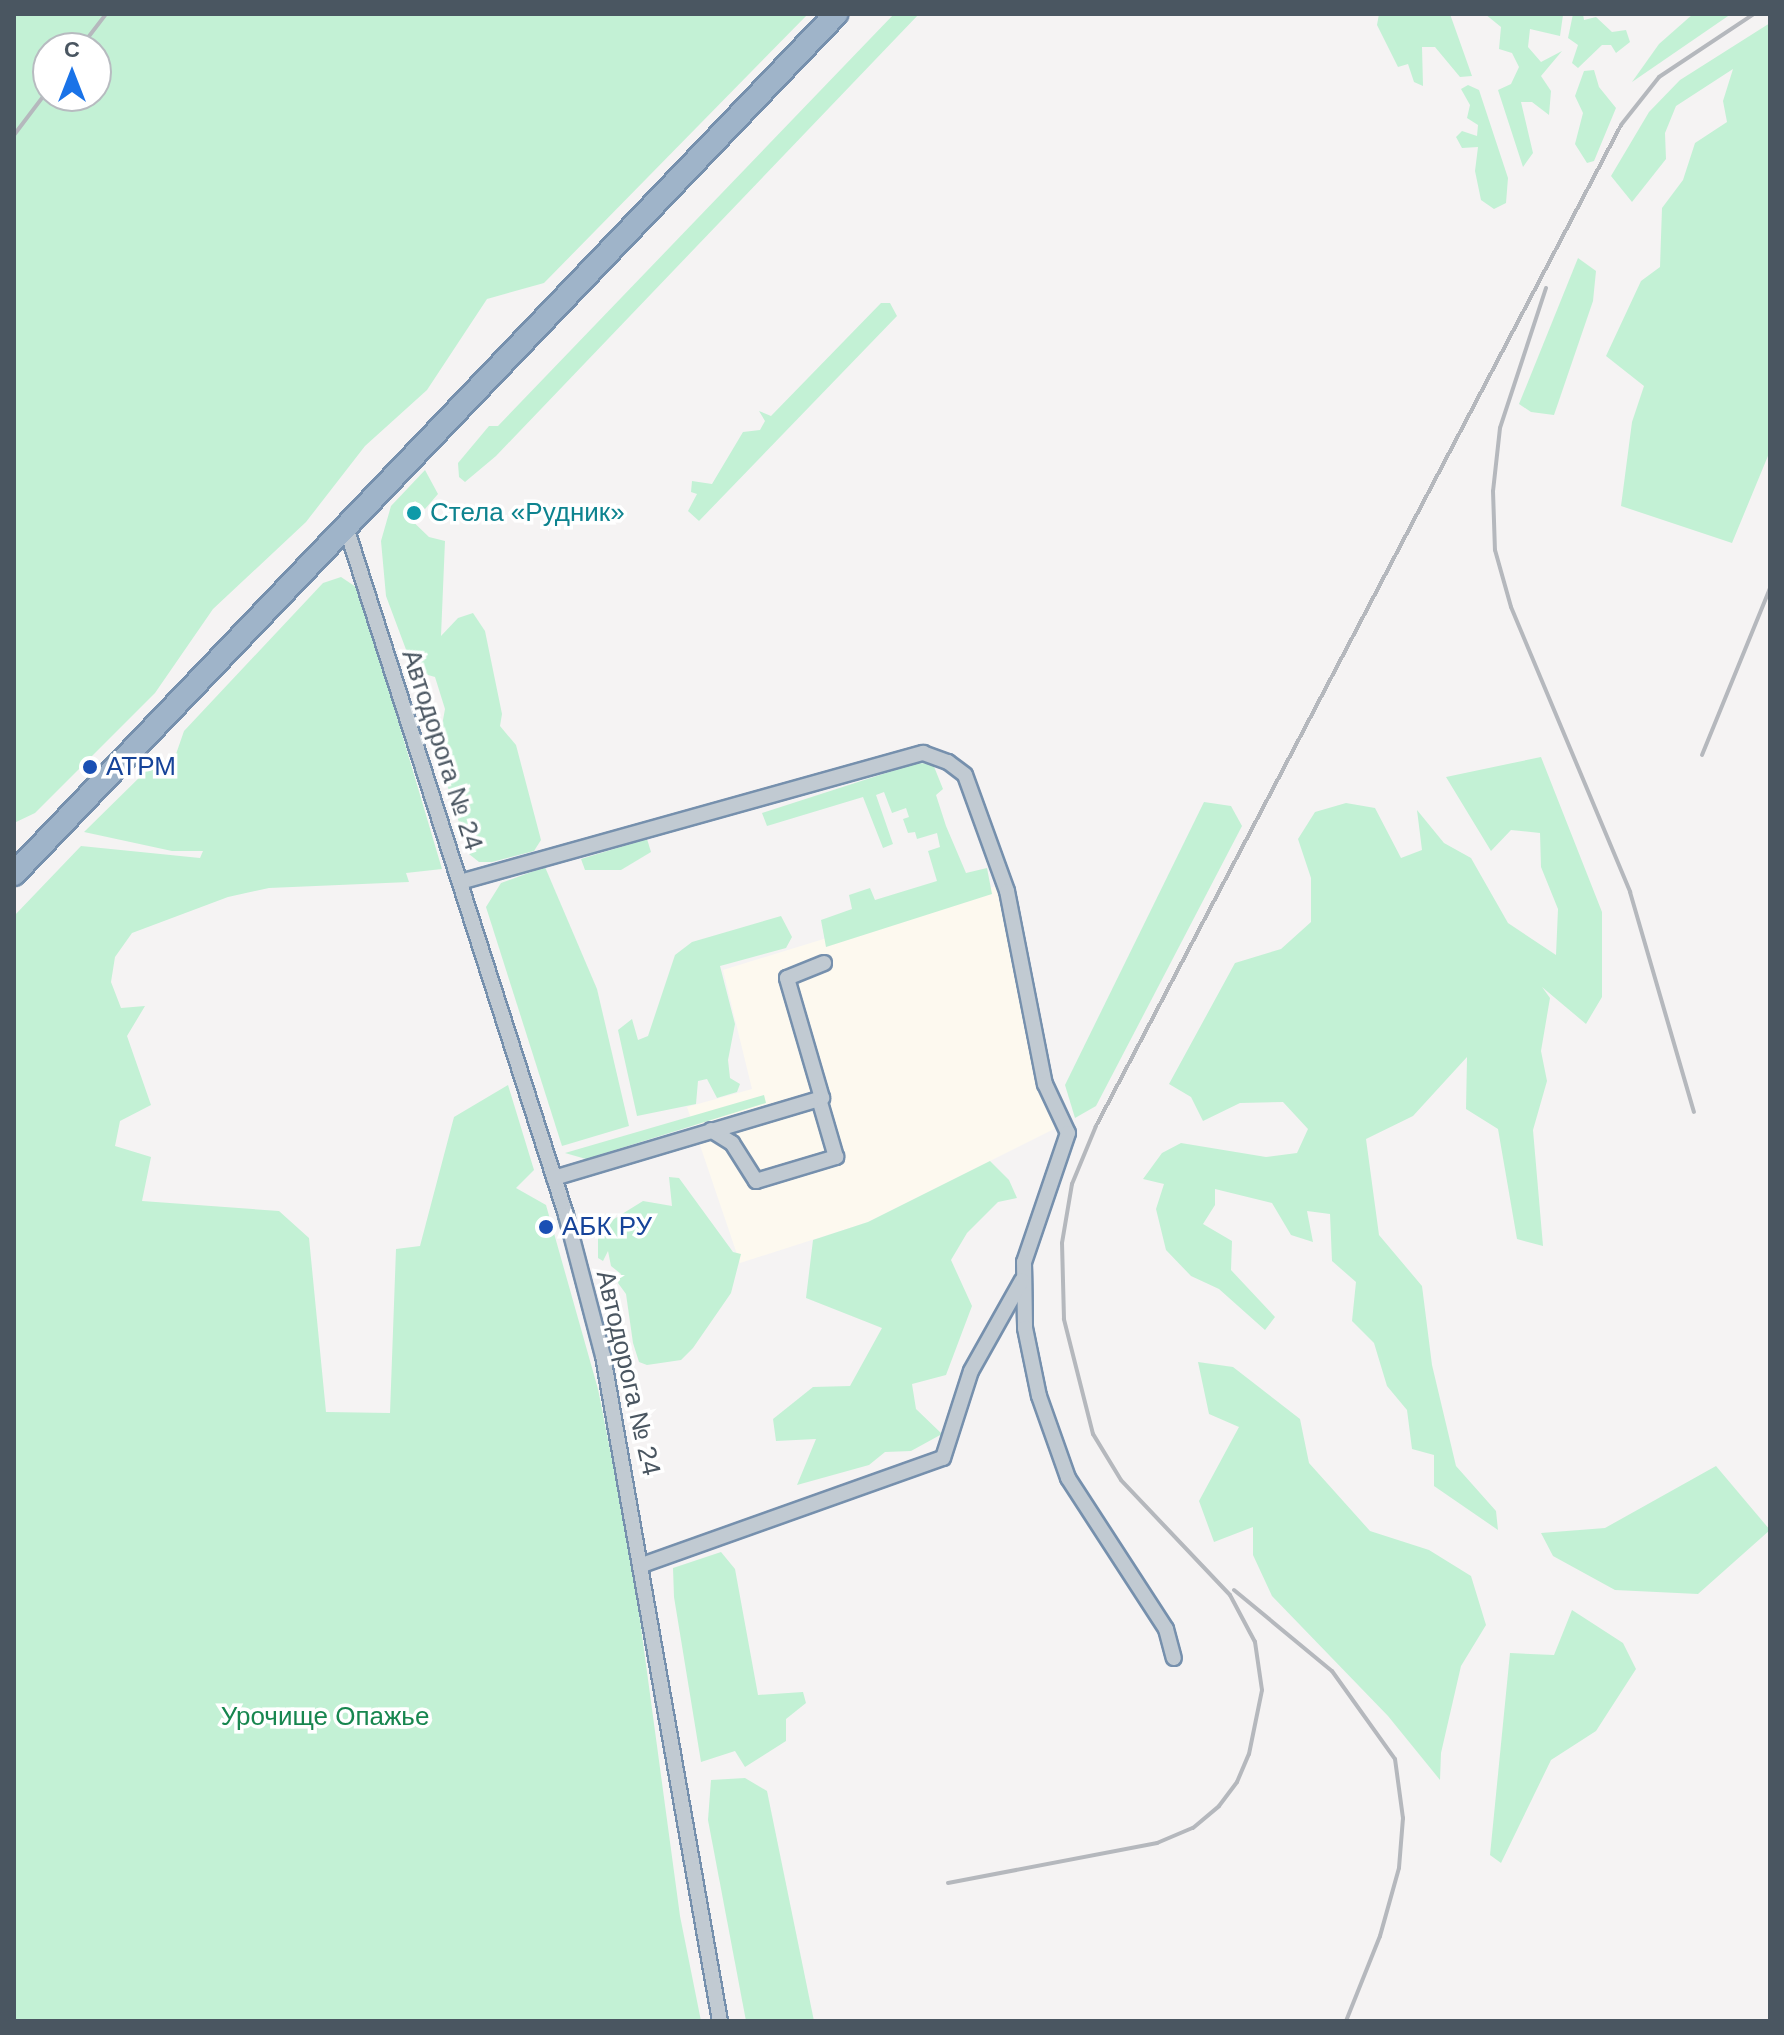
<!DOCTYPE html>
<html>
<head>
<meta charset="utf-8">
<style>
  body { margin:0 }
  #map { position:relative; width:1784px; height:2035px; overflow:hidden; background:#f5f3f3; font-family:Arial,sans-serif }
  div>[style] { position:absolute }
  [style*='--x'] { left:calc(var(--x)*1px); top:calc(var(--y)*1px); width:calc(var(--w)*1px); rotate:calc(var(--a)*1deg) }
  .commercial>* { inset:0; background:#fdf9ef }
  .green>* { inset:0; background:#c3f1d5 }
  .roads { filter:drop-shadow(2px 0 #7690ad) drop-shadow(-2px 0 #7690ad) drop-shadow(0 2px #7690ad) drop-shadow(0 -2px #7690ad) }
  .minor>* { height:14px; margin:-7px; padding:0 7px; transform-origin:7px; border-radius:7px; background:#c1cad2 }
  .trunk>* { height:22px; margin:-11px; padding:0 11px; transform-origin:11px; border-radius:11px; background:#9fb4c9 }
  .rail>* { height:4px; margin:-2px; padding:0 2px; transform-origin:2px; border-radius:2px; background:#b5b8bd }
  .dots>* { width:22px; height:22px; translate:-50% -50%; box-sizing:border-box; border:4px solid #fff; border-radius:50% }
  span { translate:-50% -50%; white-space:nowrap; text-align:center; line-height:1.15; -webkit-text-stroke:7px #fff; paint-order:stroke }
  .culture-label { font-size:26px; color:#0d838f }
  .left { translate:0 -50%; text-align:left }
  .street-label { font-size:26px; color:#4a5661 }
  .transit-label { font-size:26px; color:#164399 }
  .park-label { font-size:26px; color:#17864f }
  .frame { position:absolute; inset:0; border:16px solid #4a5661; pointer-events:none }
  .north { position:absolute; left:32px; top:32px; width:80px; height:80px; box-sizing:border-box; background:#fff; border:2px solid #b7bbc0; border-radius:50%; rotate:0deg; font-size:22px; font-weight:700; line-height:32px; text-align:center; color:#4a5661 }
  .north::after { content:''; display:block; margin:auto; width:28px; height:36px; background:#1a73e8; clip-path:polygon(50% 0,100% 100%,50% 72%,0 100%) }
</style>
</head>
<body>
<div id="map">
  <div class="commercial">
    <div style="clip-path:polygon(999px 885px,1058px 1127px,868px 1222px,740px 1263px,687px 1107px,752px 1089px,723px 970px)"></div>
  </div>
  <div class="green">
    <div style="clip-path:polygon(evenodd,14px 14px,808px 14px,544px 283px,487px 299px,427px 390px,365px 446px,306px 522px,213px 609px,155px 693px,35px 813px,14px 823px,14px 14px,48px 48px,96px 48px,96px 96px,48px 96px,48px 48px)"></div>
    <div style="clip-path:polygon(894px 14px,919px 14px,496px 456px,465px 482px,459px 477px,458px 463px,489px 426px,498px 426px)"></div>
    <div style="clip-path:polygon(1379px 14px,1450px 14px,1472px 76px,1460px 77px,1435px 47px,1422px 47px,1423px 86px,1414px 82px,1408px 64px,1398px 67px,1377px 25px)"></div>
    <div style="clip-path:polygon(1485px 14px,1563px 15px,1560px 36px,1530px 29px,1528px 47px,1541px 62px,1562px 51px,1541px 76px,1551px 91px,1549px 115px,1532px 102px,1521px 102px,1533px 153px,1523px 167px,1498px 90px,1511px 84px,1519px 67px,1512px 53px,1499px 49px,1501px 27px)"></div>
    <div style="clip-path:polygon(1573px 14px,1583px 14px,1584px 20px,1596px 17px,1612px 32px,1626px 30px,1630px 42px,1616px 53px,1611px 45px,1602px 45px,1578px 68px,1572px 63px,1578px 45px,1568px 38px)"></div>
    <div style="clip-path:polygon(1693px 14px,1731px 14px,1632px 82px,1659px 44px)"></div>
    <div style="clip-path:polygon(1770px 23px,1770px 451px,1732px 543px,1621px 506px,1632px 422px,1644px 386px,1606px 356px,1641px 281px,1660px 267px,1662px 208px,1683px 180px,1695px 143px,1727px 122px,1723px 101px,1733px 69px,1676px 106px,1665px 133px,1666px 159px,1632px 202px,1611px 176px,1649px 112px,1680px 80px)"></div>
    <div style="clip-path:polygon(1594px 70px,1599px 87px,1616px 108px,1594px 161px,1587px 163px,1575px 144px,1583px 113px,1575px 96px,1584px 71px)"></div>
    <div style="clip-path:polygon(1468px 85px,1479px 90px,1508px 178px,1506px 203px,1494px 209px,1481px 200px,1475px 171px,1478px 147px,1462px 148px,1456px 137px,1462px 131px,1477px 136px,1478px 125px,1467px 118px,1470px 105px,1461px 89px)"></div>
    <div style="clip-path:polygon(1578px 258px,1596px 271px,1593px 301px,1554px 415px,1531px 412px,1519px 404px)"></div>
    <div style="clip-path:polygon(881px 303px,890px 303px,897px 316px,699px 521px,688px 511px,697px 494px,691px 492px,692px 481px,712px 484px,743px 432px,760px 430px,765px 421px,759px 411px,771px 416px)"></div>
    <div style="clip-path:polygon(425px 470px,438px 494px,425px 509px,415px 501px,404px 513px,429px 537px,445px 541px,441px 636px,458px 618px,473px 613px,485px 631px,502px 714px,500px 726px,516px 745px,541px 840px,534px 851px,492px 862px,479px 862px,469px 854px,437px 753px,445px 709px,435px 677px,414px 671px,386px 596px,381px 541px,391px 506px)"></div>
    <div style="clip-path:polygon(341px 577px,359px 589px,442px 869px,406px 873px,409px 882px,269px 888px,228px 897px,132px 933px,115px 957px,111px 982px,121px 1008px,145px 1006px,127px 1036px,151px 1105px,120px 1121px,115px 1146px,151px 1157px,142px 1201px,279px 1211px,309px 1238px,326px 1412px,390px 1413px,396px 1249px,420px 1246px,454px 1117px,508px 1085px,534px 1170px,516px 1188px,546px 1205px,598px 1389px,632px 1561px,680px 1916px,701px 2021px,14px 2021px,14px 916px,81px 846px,200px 858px,203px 851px,172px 851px,84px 832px,147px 770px,175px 757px,184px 731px,323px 583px)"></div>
    <div style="clip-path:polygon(1541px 757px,1602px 912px,1602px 997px,1586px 1024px,1542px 987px,1550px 998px,1541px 1051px,1547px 1081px,1533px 1130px,1543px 1246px,1517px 1239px,1498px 1129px,1466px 1109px,1467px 1057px,1413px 1116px,1366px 1139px,1379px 1235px,1422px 1286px,1432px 1365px,1456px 1466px,1496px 1511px,1498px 1530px,1434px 1486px,1434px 1455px,1412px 1449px,1407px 1410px,1387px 1386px,1374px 1343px,1352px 1321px,1356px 1282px,1332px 1261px,1330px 1214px,1307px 1211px,1313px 1242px,1291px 1235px,1272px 1203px,1215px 1189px,1215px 1205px,1203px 1224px,1232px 1241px,1231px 1270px,1275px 1317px,1265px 1330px,1219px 1289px,1191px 1276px,1166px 1250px,1156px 1209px,1164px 1184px,1143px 1179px,1162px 1153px,1181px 1143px,1266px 1157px,1297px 1153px,1308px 1129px,1283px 1102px,1240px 1103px,1203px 1121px,1191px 1097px,1169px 1084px,1235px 963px,1281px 949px,1311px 922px,1311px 878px,1298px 839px,1315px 812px,1346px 803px,1375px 808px,1401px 858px,1422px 850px,1417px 810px,1444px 843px,1471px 858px,1508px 923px,1556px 955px,1558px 909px,1541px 867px,1540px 833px,1511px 830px,1491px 851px,1446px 777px)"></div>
    <div style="clip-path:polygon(917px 763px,933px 764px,943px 789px,936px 795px,946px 826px,966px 873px,987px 868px,992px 894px,826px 947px,821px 920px,852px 909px,849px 895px,870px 888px,875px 900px,937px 881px,928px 851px,940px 847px,937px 833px,917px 839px,915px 832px,908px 833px,903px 819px,909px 817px,906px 808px,892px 813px,884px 792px,876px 795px,893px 844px,883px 848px,863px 797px,767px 826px,762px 813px)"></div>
    <div style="clip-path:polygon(1204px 802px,1231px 806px,1242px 826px,1096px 1106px,1075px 1118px,1065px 1085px)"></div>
    <div style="clip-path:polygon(647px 839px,651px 852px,621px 870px,585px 870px,581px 859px)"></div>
    <div style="clip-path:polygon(545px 867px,597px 989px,629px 1126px,562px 1146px,486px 907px,501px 883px)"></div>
    <div style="clip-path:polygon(781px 916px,792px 937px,786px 948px,720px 966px,735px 1024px,728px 1060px,730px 1078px,740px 1084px,737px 1092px,717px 1098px,707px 1079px,698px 1081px,696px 1104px,637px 1116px,618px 1030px,632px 1019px,638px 1040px,648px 1036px,675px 955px,692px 942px)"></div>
    <div style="clip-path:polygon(764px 1095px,766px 1103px,586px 1159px,565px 1153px)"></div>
    <div style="clip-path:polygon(990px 1161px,1009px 1180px,1017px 1198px,998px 1202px,967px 1233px,951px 1260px,972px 1306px,946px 1375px,912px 1384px,916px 1409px,942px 1434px,911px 1451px,885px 1452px,869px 1465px,797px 1485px,816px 1439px,776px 1441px,773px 1419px,813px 1387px,850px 1386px,882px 1328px,806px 1298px,813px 1240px,868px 1222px)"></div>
    <div style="clip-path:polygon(669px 1177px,679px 1178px,733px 1252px,741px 1254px,731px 1293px,693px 1348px,681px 1360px,647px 1365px,639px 1362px,633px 1343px,626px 1294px,618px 1283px,621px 1274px,611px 1266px,608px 1251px,603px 1261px,598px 1258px,598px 1218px,614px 1219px,643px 1201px,672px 1206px)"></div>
    <div style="clip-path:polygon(1198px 1362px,1233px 1367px,1300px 1419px,1309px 1463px,1370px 1531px,1429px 1550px,1471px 1576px,1486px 1625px,1461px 1666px,1441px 1753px,1440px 1780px,1388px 1716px,1272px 1596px,1253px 1555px,1253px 1527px,1214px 1542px,1199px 1501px,1239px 1427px,1209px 1414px)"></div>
    <div style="clip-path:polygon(1716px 1466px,1770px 1530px,1698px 1594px,1615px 1590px,1553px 1556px,1541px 1533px,1605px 1528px)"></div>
    <div style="clip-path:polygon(721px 1552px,735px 1569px,758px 1695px,803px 1692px,806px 1703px,786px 1719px,786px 1741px,745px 1767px,735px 1751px,701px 1762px,674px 1597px,673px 1568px)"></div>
    <div style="clip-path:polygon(1572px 1610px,1623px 1643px,1636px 1669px,1596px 1731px,1551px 1760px,1501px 1863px,1490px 1855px,1510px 1653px,1554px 1655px)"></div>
    <div style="clip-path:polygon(745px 1778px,767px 1791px,814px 2021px,746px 2021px,708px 1820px,711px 1780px)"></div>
  </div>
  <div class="roads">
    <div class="minor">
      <div style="--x:345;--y:524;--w:725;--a:72.26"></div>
      <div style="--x:566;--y:1215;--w:146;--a:75.3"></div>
      <div style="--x:603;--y:1356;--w:675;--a:80.02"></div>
      <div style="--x:460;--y:882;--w:481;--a:-15.6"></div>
      <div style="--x:923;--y:753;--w:27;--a:20"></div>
      <div style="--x:948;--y:762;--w:21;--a:37"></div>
      <div style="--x:965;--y:775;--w:123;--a:70.1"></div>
      <div style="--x:1007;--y:891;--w:197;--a:78.9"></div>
      <div style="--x:1045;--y:1084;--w:54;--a:64.9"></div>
      <div style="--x:1068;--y:1133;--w:136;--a:108.8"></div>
      <div style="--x:1024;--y:1262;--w:66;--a:89.1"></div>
      <div style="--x:1025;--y:1328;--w:69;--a:78.4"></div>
      <div style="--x:1039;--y:1396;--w:87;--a:70.5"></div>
      <div style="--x:1068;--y:1478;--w:180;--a:57"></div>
      <div style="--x:1166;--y:1629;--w:30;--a:75"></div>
      <div style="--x:711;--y:1130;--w:25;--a:32"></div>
      <div style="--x:732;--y:1143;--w:45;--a:57.7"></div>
      <div style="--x:756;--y:1181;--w:84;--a:-16.7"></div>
      <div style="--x:836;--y:1157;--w:60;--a:-106.3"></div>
      <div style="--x:554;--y:1178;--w:280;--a:-16.6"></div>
      <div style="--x:822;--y:1098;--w:125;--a:-106.3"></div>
      <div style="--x:787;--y:978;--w:40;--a:-22"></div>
      <div style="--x:642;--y:1565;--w:319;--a:-19.6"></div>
      <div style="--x:943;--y:1458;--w:91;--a:-72.2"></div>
      <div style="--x:971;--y:1371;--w:104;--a:-60.7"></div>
    </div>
    <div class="trunk">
      <div style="--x:14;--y:874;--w:1190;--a:-46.29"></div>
    </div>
  </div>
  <div class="rail">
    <div style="--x:80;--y:48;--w:43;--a:-52.6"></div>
    <div style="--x:14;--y:135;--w:56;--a:-52.9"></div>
    <div style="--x:1546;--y:288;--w:147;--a:108.2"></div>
    <div style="--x:1500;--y:428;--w:63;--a:96.3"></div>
    <div style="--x:1493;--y:491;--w:59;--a:88.1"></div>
    <div style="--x:1495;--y:550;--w:59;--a:74.3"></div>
    <div style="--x:1511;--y:607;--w:309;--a:67.3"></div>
    <div style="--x:1630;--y:892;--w:229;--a:73.8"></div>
    <div style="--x:1702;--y:755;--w:180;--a:-67.8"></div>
    <div style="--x:1234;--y:1590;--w:127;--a:39.6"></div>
    <div style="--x:1332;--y:1671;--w:108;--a:54.4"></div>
    <div style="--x:1395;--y:1759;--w:60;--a:82.3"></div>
    <div style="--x:1403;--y:1818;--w:50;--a:94.6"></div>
    <div style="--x:1399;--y:1868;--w:71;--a:105.6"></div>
    <div style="--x:1380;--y:1936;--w:92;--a:111.8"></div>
    <div style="--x:948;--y:1883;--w:213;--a:-10.8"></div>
    <div style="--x:1157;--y:1843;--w:39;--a:-23"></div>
    <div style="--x:1193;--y:1828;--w:34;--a:-40"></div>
    <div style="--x:1219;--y:1806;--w:30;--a:-53"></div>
    <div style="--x:1237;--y:1782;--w:30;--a:-67"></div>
    <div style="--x:1249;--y:1754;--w:65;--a:-78.5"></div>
    <div style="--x:1262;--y:1690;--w:49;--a:-98.3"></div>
    <div style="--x:1255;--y:1642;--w:53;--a:-118"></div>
    <div style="--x:1230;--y:1595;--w:158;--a:-133.5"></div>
    <div style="--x:1121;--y:1480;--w:54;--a:-121.3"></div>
    <div style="--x:1093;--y:1434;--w:119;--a:-104.2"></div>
    <div style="--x:1064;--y:1319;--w:76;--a:-91.5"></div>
    <div style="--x:1062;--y:1243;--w:60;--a:-80.4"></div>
    <div style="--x:1072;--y:1184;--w:63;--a:-67.5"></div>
    <div style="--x:1096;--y:1126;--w:1130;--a:-62.32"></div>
    <div style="--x:1621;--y:125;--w:61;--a:-51.6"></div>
    <div style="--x:1659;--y:77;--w:114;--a:-33.6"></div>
  </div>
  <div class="dots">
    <div style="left:414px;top:513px;background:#0f9aa8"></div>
    <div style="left:90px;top:767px;background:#1a4fb4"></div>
    <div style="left:546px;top:1227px;background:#1a4fb4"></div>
  </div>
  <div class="culture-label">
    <span class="left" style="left:430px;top:513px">Стела «Рудник»</span>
  </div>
  <div class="street-label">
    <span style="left:442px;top:750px;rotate:72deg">Автодорога № 24</span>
    <span style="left:628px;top:1373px;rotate:77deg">Автодорога № 24</span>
  </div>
  <div class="transit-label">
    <span class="left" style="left:106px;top:767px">АТРМ</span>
    <span class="left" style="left:562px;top:1227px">АБК РУ</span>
  </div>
  <div class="park-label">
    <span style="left:325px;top:1717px">Урочище Опажье</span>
  </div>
  <div class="frame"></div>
  <div class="north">С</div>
</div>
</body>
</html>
